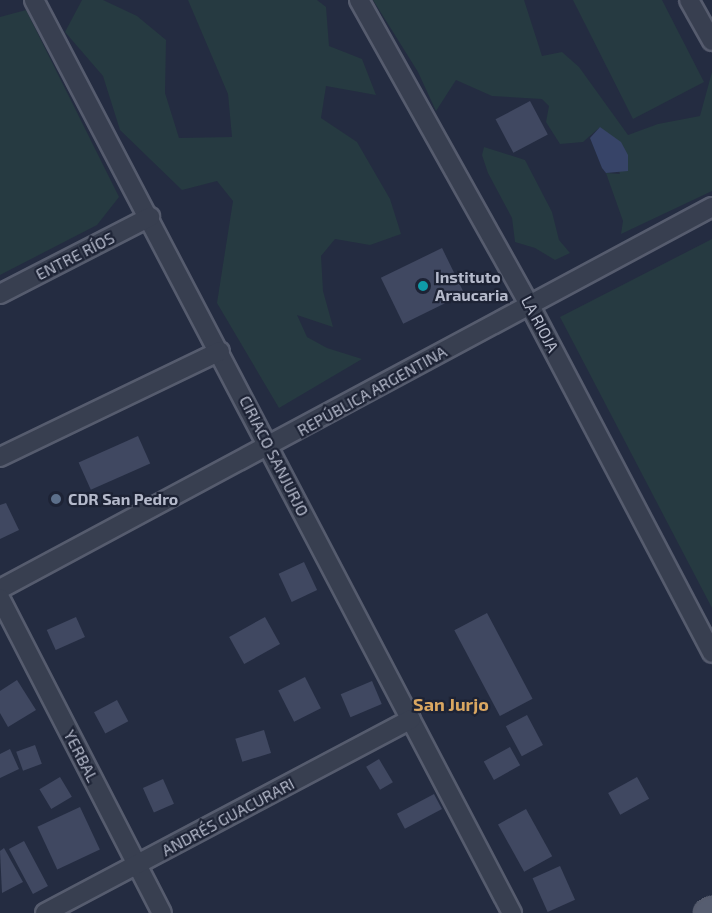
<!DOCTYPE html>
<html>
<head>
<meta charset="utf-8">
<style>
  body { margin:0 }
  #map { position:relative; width:712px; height:913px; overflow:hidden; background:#242c41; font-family:"Exo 2",sans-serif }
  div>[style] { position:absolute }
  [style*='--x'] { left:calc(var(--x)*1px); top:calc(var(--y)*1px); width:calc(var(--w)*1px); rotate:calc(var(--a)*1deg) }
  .green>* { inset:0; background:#263a41 }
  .water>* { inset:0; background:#374468 }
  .building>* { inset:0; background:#404861; transform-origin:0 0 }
  .roads { filter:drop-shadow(2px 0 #565c6e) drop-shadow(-2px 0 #565c6e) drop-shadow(0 2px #565c6e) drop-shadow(0 -2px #565c6e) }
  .minor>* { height:18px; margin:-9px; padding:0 9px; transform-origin:9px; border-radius:9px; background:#383f50 }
  .major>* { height:24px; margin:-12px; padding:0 12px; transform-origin:12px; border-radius:12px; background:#565d70 }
  .dots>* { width:16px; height:16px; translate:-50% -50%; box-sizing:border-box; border:3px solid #1d2335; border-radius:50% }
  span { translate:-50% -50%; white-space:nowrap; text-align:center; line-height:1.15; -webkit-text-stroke:4.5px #1d2335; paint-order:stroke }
  .street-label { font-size:16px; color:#b5bacb }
  .poi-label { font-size:16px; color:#b5bacb; font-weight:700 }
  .left { translate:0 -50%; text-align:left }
  .neighbourhood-label { font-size:18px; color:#daa761; font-weight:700 }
</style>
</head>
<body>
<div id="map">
  <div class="green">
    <div style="clip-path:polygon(82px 0,103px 0,137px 16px,166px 40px,165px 93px,179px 138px,232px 137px,228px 94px,188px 0,317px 0,326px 7px,329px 46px,362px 59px,376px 95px,326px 86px,321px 118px,357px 142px,390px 199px,401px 234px,370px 245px,335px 239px,321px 256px,323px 291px,333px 327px,297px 315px,307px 337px,327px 348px,362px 359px,279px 408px,217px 303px,233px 201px,217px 181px,182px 190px,120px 130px,103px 76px,65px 32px)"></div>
    <div style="clip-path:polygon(373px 0,524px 0,542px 56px,562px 52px,579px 67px,628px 135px,658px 124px,700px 116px,712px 72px,712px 191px,621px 234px,623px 221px,606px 173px,620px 174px,600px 127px,583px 142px,560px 144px,546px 122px,549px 106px,542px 99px,492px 96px,456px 80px,436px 111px,418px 72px)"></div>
    <div style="clip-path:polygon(573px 0,662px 0,704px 82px,633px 119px)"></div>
    <div style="clip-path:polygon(26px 10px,119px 197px,97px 225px,0 275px,0 17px)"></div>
    <div style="clip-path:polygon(484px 147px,525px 160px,552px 212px,559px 240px,570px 253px,555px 260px,535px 248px,515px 242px,512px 218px,488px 173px,482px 155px)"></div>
    <div style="clip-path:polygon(712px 239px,712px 608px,560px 317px)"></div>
  </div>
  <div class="water">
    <div style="clip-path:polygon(600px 127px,621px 142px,628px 155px,628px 171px,606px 173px,602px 168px,590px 138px)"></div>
  </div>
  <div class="building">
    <div style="left:530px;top:101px;width:38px;height:39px;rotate:62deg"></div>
    <div style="left:442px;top:248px;width:51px;height:68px;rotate:64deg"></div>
    <div style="left:138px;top:436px;width:30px;height:65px;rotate:66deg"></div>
    <div style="clip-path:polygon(6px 503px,19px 530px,0 539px,0 505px)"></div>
    <div style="left:304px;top:562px;width:31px;height:28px;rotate:65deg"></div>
    <div style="left:487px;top:613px;width:97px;height:37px;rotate:62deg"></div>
    <div style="left:76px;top:617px;width:22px;height:32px;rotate:66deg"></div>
    <div style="left:265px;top:617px;width:31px;height:41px;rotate:61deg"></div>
    <div style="left:305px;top:677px;width:35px;height:30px;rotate:63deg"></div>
    <div style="clip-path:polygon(17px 680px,36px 710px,8px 727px,0 713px,0 691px)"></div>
    <div style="left:372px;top:681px;width:25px;height:34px;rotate:67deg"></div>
    <div style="left:117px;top:700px;width:24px;height:26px;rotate:62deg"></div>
    <div style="left:527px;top:715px;width:34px;height:24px;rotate:62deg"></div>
    <div style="left:264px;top:730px;width:24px;height:30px;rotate:73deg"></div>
    <div style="left:35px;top:745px;width:20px;height:20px;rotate:70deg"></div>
    <div style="left:510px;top:747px;width:21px;height:30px;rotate:61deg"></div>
    <div style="clip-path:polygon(10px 749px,19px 769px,0 778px,0 754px)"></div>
    <div style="left:379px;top:759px;width:27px;height:15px;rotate:59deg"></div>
    <div style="left:60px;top:777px;width:23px;height:24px;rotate:59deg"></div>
    <div style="left:637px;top:777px;width:25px;height:33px;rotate:61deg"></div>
    <div style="left:163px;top:779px;width:27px;height:22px;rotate:66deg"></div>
    <div style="left:434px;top:794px;width:17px;height:42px;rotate:62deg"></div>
    <div style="left:80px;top:807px;width:47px;height:47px;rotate:65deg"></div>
    <div style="left:526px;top:809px;width:54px;height:32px;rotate:61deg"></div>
    <div style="left:24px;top:841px;width:51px;height:17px;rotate:62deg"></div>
    <div style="clip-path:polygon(4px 848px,23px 882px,2px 893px,0 851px)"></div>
    <div style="left:560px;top:866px;width:37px;height:30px;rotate:66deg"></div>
  </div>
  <div class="roads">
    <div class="minor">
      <div style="--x:34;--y:0;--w:1031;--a:62.37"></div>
      <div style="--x:359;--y:0;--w:348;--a:60.8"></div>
      <div style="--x:529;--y:304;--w:394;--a:62.3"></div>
      <div style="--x:689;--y:0;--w:47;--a:60.7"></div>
      <div style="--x:0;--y:294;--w:169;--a:-27.2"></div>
      <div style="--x:0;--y:457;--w:244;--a:-25.7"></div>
      <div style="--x:0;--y:589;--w:808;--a:-28.21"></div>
      <div style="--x:0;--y:598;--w:354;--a:62.8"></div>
      <div style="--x:45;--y:913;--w:414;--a:-27.9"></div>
    </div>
    <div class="major">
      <div style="--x:707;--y:913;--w:6;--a:-31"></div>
    </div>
  </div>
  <div class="dots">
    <div style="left:423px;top:286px;background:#0f9aa8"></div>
    <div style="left:56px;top:499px;background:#5c6f8a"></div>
  </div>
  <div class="street-label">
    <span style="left:75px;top:256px;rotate:-27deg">ENTRE RÍOS</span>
    <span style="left:540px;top:324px;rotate:62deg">LA RIOJA</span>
    <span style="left:372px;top:391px;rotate:-29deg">REPÚBLICA ARGENTINA</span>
    <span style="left:274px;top:456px;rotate:63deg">CIRIACO SANJURJO</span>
    <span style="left:81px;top:756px;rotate:63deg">YERBAL</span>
    <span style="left:228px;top:817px;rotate:-28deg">ANDRÉS GUACURARI</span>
  </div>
  <div class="poi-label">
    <span class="left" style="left:435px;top:286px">Instituto<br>Araucaria</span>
    <span class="left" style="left:68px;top:499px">CDR San Pedro</span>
  </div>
  <div class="neighbourhood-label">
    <span style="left:451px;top:704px">San Jurjo</span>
  </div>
</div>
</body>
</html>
